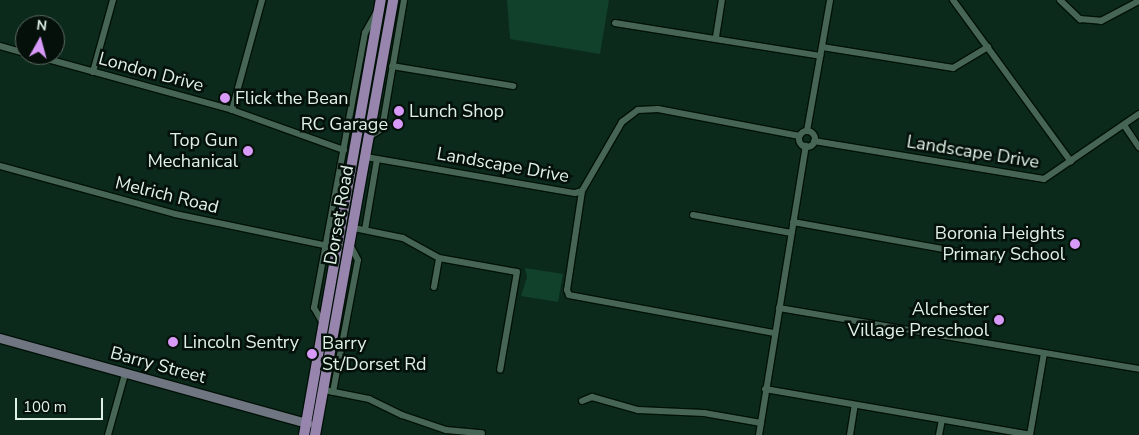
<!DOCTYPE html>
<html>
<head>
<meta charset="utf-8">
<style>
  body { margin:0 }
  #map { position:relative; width:1139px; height:435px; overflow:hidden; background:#0b2a1c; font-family:"Nunito Sans",sans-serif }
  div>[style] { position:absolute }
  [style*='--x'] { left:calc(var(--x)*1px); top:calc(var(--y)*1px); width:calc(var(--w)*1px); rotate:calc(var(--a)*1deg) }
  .green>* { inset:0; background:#11402b }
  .roads { filter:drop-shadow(1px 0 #001107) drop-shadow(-1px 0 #001107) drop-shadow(0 1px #001107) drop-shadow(0 -1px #001107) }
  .street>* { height:6px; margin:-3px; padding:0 3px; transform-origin:3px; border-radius:3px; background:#466554 }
  .street>.ring { margin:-3px; padding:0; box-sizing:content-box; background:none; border:6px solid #466554; border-radius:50% }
  .secondary>* { height:9px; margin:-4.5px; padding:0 4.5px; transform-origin:4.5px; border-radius:4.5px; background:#6f7581 }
  .primary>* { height:10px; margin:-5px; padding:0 5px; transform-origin:5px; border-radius:5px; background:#9885ae }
  .dots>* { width:14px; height:14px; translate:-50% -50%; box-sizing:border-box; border:2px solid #041009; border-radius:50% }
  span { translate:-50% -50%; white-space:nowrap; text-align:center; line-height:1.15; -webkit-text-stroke:5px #041009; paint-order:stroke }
  .street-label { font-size:18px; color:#dff1e6 }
  .poi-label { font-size:18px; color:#dff1e6 }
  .left { translate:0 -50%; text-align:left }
  .right { translate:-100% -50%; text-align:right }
  .north { position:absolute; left:15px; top:15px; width:50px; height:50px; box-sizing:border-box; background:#041009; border:1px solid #5c6a61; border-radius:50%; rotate:7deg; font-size:14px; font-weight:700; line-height:20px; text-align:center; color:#dff1e6 }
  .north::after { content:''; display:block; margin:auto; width:18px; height:22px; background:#d89af8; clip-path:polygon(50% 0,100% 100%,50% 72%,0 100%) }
  .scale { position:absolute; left:15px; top:398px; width:88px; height:22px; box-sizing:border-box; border:2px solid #dff1e6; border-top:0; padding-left:6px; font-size:15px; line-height:18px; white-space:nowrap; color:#dff1e6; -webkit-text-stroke:4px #041009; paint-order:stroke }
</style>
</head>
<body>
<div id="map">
  <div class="green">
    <div style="clip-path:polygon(507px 0,609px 0,600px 54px,510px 39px)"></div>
    <div style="clip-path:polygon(525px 268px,563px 274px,558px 302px,521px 296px,527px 277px)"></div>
  </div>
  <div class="roads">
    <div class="street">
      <div style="--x:953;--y:0;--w:200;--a:53.9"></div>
      <div style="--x:1060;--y:0;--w:28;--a:44"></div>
      <div style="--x:1080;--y:19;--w:21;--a:5"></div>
      <div style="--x:1101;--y:21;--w:43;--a:-27.8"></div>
      <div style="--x:615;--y:23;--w:208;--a:9.1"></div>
      <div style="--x:716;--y:37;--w:37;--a:-81"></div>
      <div style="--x:0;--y:46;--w:26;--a:16"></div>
      <div style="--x:822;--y:47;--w:133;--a:9.1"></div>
      <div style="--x:953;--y:68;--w:41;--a:-31"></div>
      <div style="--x:33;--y:55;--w:206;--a:15.4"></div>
      <div style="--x:232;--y:110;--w:119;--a:19.7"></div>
      <div style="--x:392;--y:66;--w:123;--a:9.4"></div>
      <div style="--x:93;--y:72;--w:75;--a:-74.5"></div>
      <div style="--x:232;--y:110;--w:114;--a:-74.7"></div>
      <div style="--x:1124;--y:125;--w:27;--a:56"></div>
      <div style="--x:807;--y:131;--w:133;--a:-80"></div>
      <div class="ring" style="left:799px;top:131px;width:10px;height:10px"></div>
      <div style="--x:369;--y:137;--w:15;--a:-32"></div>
      <div style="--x:382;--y:129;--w:131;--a:-80.3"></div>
      <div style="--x:814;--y:141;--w:233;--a:9.4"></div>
      <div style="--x:1044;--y:179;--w:115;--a:-34.4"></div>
      <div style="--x:366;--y:157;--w:212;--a:9.8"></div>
      <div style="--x:575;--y:193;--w:7;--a:-16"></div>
      <div style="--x:582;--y:191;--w:80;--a:-59.9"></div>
      <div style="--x:622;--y:122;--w:20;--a:-37"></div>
      <div style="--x:638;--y:110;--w:20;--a:-3"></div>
      <div style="--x:658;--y:109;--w:144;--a:10.8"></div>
      <div style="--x:0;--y:166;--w:181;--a:15.3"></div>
      <div style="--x:175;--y:214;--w:156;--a:11.8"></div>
      <div style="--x:582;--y:191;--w:100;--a:98.6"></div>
      <div style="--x:567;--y:290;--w:5;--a:68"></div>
      <div style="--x:569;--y:295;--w:209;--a:10.5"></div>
      <div style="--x:693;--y:215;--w:100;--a:10.4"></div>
      <div style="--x:793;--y:222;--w:204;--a:10.2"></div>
      <div style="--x:354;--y:228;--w:50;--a:11.5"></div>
      <div style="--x:403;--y:238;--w:41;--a:29.1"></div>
      <div style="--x:439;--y:258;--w:79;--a:10.2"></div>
      <div style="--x:517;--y:272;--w:99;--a:99.8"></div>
      <div style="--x:365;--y:230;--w:72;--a:-80.4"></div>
      <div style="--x:434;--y:287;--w:29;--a:-80"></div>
      <div style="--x:779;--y:308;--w:365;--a:9.6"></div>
      <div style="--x:324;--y:325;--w:20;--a:-120"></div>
      <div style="--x:314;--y:308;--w:280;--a:-79.5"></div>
      <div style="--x:365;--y:33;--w:29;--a:-61"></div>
      <div style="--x:765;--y:389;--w:269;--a:9.8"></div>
      <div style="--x:324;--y:390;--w:46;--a:11.3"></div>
      <div style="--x:369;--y:399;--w:37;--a:26"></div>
      <div style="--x:402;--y:415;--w:46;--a:18.8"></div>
      <div style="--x:446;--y:430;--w:36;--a:5"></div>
      <div style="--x:333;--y:392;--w:134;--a:-79.3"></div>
      <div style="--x:358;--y:260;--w:15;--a:-118"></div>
      <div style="--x:582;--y:401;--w:11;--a:-22"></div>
      <div style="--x:592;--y:397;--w:48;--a:15.8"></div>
      <div style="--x:638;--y:410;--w:66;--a:2.6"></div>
      <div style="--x:704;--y:413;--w:58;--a:10"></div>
      <div style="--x:108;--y:435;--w:63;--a:-74.4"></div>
      <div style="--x:759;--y:435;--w:293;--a:-80.8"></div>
      <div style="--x:850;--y:435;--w:30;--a:-81"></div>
      <div style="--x:939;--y:435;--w:15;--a:-79"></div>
      <div style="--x:1030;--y:435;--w:83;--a:-80.3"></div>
    </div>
    <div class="secondary">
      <div style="--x:0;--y:338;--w:319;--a:15.5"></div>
    </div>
    <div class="primary">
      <div style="--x:304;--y:435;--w:442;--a:-80"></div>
      <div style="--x:315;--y:435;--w:442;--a:-79.8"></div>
    </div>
  </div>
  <div class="dots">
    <div style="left:225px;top:98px;background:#d89af8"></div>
    <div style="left:399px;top:111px;background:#d89af8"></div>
    <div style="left:398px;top:124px;background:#d89af8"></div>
    <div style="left:248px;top:151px;background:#d89af8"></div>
    <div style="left:1075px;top:244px;background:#d89af8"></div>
    <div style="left:999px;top:320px;background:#d89af8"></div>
    <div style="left:173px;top:342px;background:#d89af8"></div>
    <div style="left:312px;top:354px;background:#d89af8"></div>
  </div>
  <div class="street-label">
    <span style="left:151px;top:72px;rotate:15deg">London Drive</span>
    <span style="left:973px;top:152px;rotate:9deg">Landscape Drive</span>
    <span style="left:503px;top:165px;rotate:10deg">Landscape Drive</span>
    <span style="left:167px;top:195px;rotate:14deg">Melrich Road</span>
    <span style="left:339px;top:215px;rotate:-80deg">Dorset Road</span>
    <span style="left:158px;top:365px;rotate:15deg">Barry Street</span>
  </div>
  <div class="poi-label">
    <span class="left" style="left:235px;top:98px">Flick the Bean</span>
    <span class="left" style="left:409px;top:111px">Lunch Shop</span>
    <span class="right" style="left:388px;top:124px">RC Garage</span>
    <span class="right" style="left:238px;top:151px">Top Gun<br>Mechanical</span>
    <span class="right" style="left:1065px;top:244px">Boronia Heights<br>Primary School</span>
    <span class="right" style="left:989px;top:320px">Alchester<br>Village Preschool</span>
    <span class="left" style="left:183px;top:342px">Lincoln Sentry</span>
    <span class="left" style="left:322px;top:354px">Barry<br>St/Dorset Rd</span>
  </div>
  <div class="north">N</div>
  <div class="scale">100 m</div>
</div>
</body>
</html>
